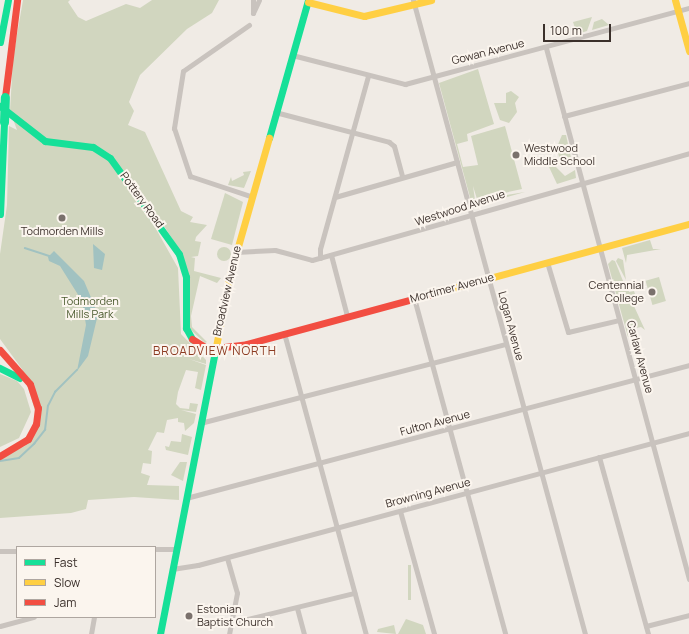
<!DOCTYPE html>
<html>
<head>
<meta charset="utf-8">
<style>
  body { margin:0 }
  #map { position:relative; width:689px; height:634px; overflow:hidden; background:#f0ebe5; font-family:Manrope,sans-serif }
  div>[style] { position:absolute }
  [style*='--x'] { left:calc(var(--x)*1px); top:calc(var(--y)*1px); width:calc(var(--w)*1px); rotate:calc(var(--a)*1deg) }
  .green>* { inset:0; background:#d1d6bf; transform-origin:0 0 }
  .round { border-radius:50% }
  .water>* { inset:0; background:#a1c2c1 }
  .stream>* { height:1.5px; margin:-0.75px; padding:0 0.75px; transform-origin:0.75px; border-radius:0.75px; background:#a1c2c1 }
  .street>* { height:5px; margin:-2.5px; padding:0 2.5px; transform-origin:2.5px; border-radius:2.5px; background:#c9c3be }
  .fast>* { height:7px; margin:-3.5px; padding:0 3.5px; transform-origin:3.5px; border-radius:3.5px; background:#16e098 }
  .slow>* { height:7px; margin:-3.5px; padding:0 3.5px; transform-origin:3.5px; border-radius:3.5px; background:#ffcf43 }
  .jam>* { height:7px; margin:-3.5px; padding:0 3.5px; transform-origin:3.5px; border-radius:3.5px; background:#f24e42 }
  .fast-bridge>* { height:9px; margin:-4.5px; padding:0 4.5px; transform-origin:4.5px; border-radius:4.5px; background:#16e098 }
  .dots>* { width:11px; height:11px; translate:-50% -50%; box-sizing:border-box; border:2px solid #fbf5ee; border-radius:50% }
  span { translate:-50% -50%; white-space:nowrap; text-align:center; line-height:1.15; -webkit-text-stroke:4px #fbf5ee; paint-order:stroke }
  .street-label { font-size:11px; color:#3b302b }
  .poi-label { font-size:11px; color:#3b302b }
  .left { translate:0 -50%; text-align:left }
  .right { translate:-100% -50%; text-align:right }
  .park-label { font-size:11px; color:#4a5a2e }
  .neighbourhood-label { font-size:12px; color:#8c3b22; letter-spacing:1px }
  .legend { position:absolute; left:16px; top:546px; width:140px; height:72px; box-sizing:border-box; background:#fbf5ee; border:1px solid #aea6a0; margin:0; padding:5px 7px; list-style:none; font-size:12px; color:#3b302b }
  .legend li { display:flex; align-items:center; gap:8px; height:20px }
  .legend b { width:20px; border:1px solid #aea6a0 }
  .scale { position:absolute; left:543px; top:24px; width:68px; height:18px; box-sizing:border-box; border:2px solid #3b302b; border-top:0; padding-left:5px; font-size:12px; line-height:14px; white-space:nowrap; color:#3b302b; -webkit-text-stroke:3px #fbf5ee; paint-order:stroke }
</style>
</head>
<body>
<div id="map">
  <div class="green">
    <div style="clip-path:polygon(23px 0,70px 0,68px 2px,78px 17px,86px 21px,126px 4px,140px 8px,152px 0,219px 0,212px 13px,187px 29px,140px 75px,129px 102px,134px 111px,128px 125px,145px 132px,181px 211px,193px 217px,190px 222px,207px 225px,196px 237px,195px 241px,201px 242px,198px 256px,191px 257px,195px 258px,194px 271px,221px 278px,217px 283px,200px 276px,191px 316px,192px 327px,207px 342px,205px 343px,190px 329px,181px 252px,162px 223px,156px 229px,178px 268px,181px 334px,206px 360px,206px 364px,189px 359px,206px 365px,201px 390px,195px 388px,198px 372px,186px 370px,178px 392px,176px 404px,180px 408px,189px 409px,190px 403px,198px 404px,196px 412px,181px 410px,196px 414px,194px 423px,185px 431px,184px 423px,178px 422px,178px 418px,167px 420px,164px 433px,157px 432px,148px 450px,152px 451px,151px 464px,143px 463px,141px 473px,150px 476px,147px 485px,179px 486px,179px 500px,134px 497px,88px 500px,86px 509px,71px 513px,0 518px,0 458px,25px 446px,39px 423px,22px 369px,0 339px,0 254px,7px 205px,9px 126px,17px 130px,10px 111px,13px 58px)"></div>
    <div style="clip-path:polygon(592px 17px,587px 31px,577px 34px,573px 22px)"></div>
    <div style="clip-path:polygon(602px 19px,609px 25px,592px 30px,594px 22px)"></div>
    <div style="clip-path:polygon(478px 69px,494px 124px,467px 134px,468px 141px,457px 144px,463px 167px,478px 165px,471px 136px,505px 126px,522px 189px,477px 199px,473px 186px,475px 200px,525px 192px,475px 206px,471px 201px,439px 83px)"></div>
    <div style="clip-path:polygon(511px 91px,519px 97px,515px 103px,517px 112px,509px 123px,500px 120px,494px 103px,506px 103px,506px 93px)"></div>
    <div style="clip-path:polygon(562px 135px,566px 135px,573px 167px,559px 157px,557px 147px)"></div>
    <div style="clip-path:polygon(555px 166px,565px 176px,575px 170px,576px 178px,557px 184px,549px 167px)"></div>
    <div style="clip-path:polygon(251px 171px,244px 188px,228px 185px,231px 177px,232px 181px,244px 175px,243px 172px)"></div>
    <div style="clip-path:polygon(225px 193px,243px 202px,232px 245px,211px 239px)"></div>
    <div style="clip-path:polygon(650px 240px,653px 249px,661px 249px,627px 255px,626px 263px,622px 248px)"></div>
    <div class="round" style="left:217px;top:247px;width:14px;height:14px"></div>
    <div style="clip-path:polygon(618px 258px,623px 260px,626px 280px,616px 261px)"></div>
    <div style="clip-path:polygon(612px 260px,615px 261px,623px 281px,613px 282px,608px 264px)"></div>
    <div style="left:659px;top:277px;width:25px;height:14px;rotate:74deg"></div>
    <div style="clip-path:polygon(628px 287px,629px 292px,634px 291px,638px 303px,633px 304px,645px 330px,641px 327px,631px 329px,633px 336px,628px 337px,615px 290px)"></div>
    <div style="clip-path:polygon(0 374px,17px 381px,24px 389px,31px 412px,19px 438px,0 447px)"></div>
    <div style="clip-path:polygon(182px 434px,192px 437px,188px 455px,166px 450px,165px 446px,169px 447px,171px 441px,181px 442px)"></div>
    <div style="clip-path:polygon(180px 462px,187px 462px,183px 481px,171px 475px)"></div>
    <div style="left:408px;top:565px;width:3px;height:35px"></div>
    <div style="clip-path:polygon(406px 619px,423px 625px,426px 634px,398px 634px)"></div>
    <div style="clip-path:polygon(394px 625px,396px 634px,377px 632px,378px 629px)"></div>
  </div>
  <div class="water">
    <div style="clip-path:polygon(93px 244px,105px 254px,102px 270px,94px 268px)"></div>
    <div style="clip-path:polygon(54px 251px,84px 281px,98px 314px,88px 356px,77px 371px,86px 325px,82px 301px,60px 266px,49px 261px,48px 257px)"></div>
  </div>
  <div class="stream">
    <div style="--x:25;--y:248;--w:26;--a:18"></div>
    <div style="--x:0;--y:461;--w:19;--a:-9"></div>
    <div style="--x:19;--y:458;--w:21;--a:-43"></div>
    <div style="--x:34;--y:444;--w:18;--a:-52"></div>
    <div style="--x:45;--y:430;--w:24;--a:-83"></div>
    <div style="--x:48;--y:406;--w:16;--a:-63"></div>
    <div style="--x:55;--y:392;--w:31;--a:-45"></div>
  </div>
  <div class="street">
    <div style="--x:253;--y:0;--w:13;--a:90"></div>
    <div style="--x:253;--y:13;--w:14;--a:-65"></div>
    <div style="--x:413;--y:0;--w:657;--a:74.82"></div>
    <div style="--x:249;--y:25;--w:80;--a:145.1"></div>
    <div style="--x:183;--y:71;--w:58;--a:99"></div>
    <div style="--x:174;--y:128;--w:51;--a:71.6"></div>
    <div style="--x:190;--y:176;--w:63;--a:18.4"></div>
    <div style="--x:546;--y:48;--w:550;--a:74.93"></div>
    <div style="--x:292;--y:55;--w:117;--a:14.4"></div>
    <div style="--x:405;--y:84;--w:294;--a:-15"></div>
    <div style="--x:275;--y:112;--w:118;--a:14.7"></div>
    <div style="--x:389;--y:142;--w:6;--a:39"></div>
    <div style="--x:394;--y:146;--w:31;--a:75"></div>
    <div style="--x:564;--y:116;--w:129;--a:-14.8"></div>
    <div style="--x:335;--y:197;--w:127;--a:-16"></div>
    <div style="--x:236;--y:252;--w:39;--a:-3"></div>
    <div style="--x:275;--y:250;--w:38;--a:15"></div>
    <div style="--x:312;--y:260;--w:392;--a:-15.8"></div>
    <div style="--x:331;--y:255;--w:63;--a:75.3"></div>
    <div style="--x:320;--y:258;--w:9;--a:-90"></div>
    <div style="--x:320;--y:249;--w:180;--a:-74.5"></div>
    <div style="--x:547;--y:262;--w:73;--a:73.3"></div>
    <div style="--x:568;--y:332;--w:52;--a:-13.2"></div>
    <div style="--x:414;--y:298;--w:348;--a:74.8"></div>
    <div style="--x:284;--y:333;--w:312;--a:74.8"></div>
    <div style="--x:200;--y:423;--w:316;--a:-14.5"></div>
    <div style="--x:599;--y:457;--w:184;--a:74.5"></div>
    <div style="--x:186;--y:498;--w:520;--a:-14.81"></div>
    <div style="--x:400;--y:511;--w:128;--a:74.5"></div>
    <div style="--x:155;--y:549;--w:21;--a:0"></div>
    <div style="--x:0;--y:551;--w:17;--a:0"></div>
    <div style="--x:227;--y:558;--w:36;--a:74"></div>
    <div style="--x:237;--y:593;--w:42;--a:101"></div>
    <div style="--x:172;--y:569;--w:26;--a:-9"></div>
    <div style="--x:198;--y:565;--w:508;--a:-15.05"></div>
    <div style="--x:297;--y:608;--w:27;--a:75"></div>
    <div style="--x:231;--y:623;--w:127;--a:-13.7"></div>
    <div style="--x:0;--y:626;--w:35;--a:-15"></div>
    <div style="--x:646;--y:626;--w:44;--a:-14.3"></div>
    <div style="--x:91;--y:634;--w:17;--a:-80"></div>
  </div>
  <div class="fast">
    <div style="--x:0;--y:42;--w:43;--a:-79.2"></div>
    <div style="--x:0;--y:106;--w:57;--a:37.9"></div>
    <div style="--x:45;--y:141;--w:48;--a:7.1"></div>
    <div style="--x:93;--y:147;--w:20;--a:33"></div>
    <div style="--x:110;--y:158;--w:118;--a:54.3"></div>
    <div style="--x:179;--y:254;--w:24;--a:73"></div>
    <div style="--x:186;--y:277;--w:51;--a:90"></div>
    <div style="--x:186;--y:328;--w:13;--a:61"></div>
    <div style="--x:269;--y:138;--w:143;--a:-74.2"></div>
    <div style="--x:0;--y:214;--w:92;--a:-87.5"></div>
    <div style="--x:0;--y:368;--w:22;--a:27"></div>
    <div style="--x:160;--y:634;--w:287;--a:-79"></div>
  </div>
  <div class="slow">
    <div style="--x:675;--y:0;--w:53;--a:74.6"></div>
    <div style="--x:308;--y:2;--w:58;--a:14"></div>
    <div style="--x:364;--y:16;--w:69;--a:-13.4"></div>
    <div style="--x:438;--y:292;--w:260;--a:-15.2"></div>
    <div style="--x:215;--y:352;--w:75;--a:-79.3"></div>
    <div style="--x:229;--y:278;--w:146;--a:-74.1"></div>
  </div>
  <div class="jam">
    <div style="--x:5;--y:97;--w:98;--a:-82.9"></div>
    <div style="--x:192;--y:339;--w:19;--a:32"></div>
    <div style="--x:208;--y:349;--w:39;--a:-7"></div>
    <div style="--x:247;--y:344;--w:198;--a:-15.2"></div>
    <div style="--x:0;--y:350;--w:45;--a:48.6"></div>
    <div style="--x:30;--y:384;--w:25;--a:72"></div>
    <div style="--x:38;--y:408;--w:16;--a:97"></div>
    <div style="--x:36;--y:424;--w:17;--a:118"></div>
    <div style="--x:28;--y:439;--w:33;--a:149"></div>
  </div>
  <div class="fast-bridge">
    <div style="--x:4;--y:122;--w:25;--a:-88"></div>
  </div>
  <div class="dots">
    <div style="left:516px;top:155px;background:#7a716c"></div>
    <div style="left:62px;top:218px;background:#7a716c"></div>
    <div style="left:652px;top:292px;background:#7a716c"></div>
    <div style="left:189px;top:616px;background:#7a716c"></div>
  </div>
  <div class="street-label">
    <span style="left:488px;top:52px;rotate:-14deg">Gowan Avenue</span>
    <span style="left:142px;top:200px;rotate:54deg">Pottery Road</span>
    <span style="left:460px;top:208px;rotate:-18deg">Westwood Avenue</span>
    <span style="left:452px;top:288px;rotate:-15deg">Mortimer Avenue</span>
    <span style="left:227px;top:291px;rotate:-77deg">Broadview Avenue</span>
    <span style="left:511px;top:326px;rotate:75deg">Logan Avenue</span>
    <span style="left:640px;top:357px;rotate:75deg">Carlaw Avenue</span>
    <span style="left:435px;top:423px;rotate:-15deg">Fulton Avenue</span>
    <span style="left:428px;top:493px;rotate:-15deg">Browning Avenue</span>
  </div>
  <div class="poi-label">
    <span class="left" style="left:524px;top:155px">Westwood<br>Middle School</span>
    <span style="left:62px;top:231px">Todmorden Mills</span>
    <span class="right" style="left:644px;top:292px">Centennial<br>College</span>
    <span class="left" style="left:197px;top:616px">Estonian<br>Baptist Church</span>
  </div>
  <div class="park-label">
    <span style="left:90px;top:308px">Todmorden<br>Mills Park</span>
  </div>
  <div class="neighbourhood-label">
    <span style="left:215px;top:351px">BROADVIEW NORTH</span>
  </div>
  <ul class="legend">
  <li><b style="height:5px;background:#16e098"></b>Fast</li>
  <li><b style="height:5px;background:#ffcf43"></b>Slow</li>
  <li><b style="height:5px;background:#f24e42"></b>Jam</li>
  </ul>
  <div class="scale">100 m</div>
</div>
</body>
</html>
